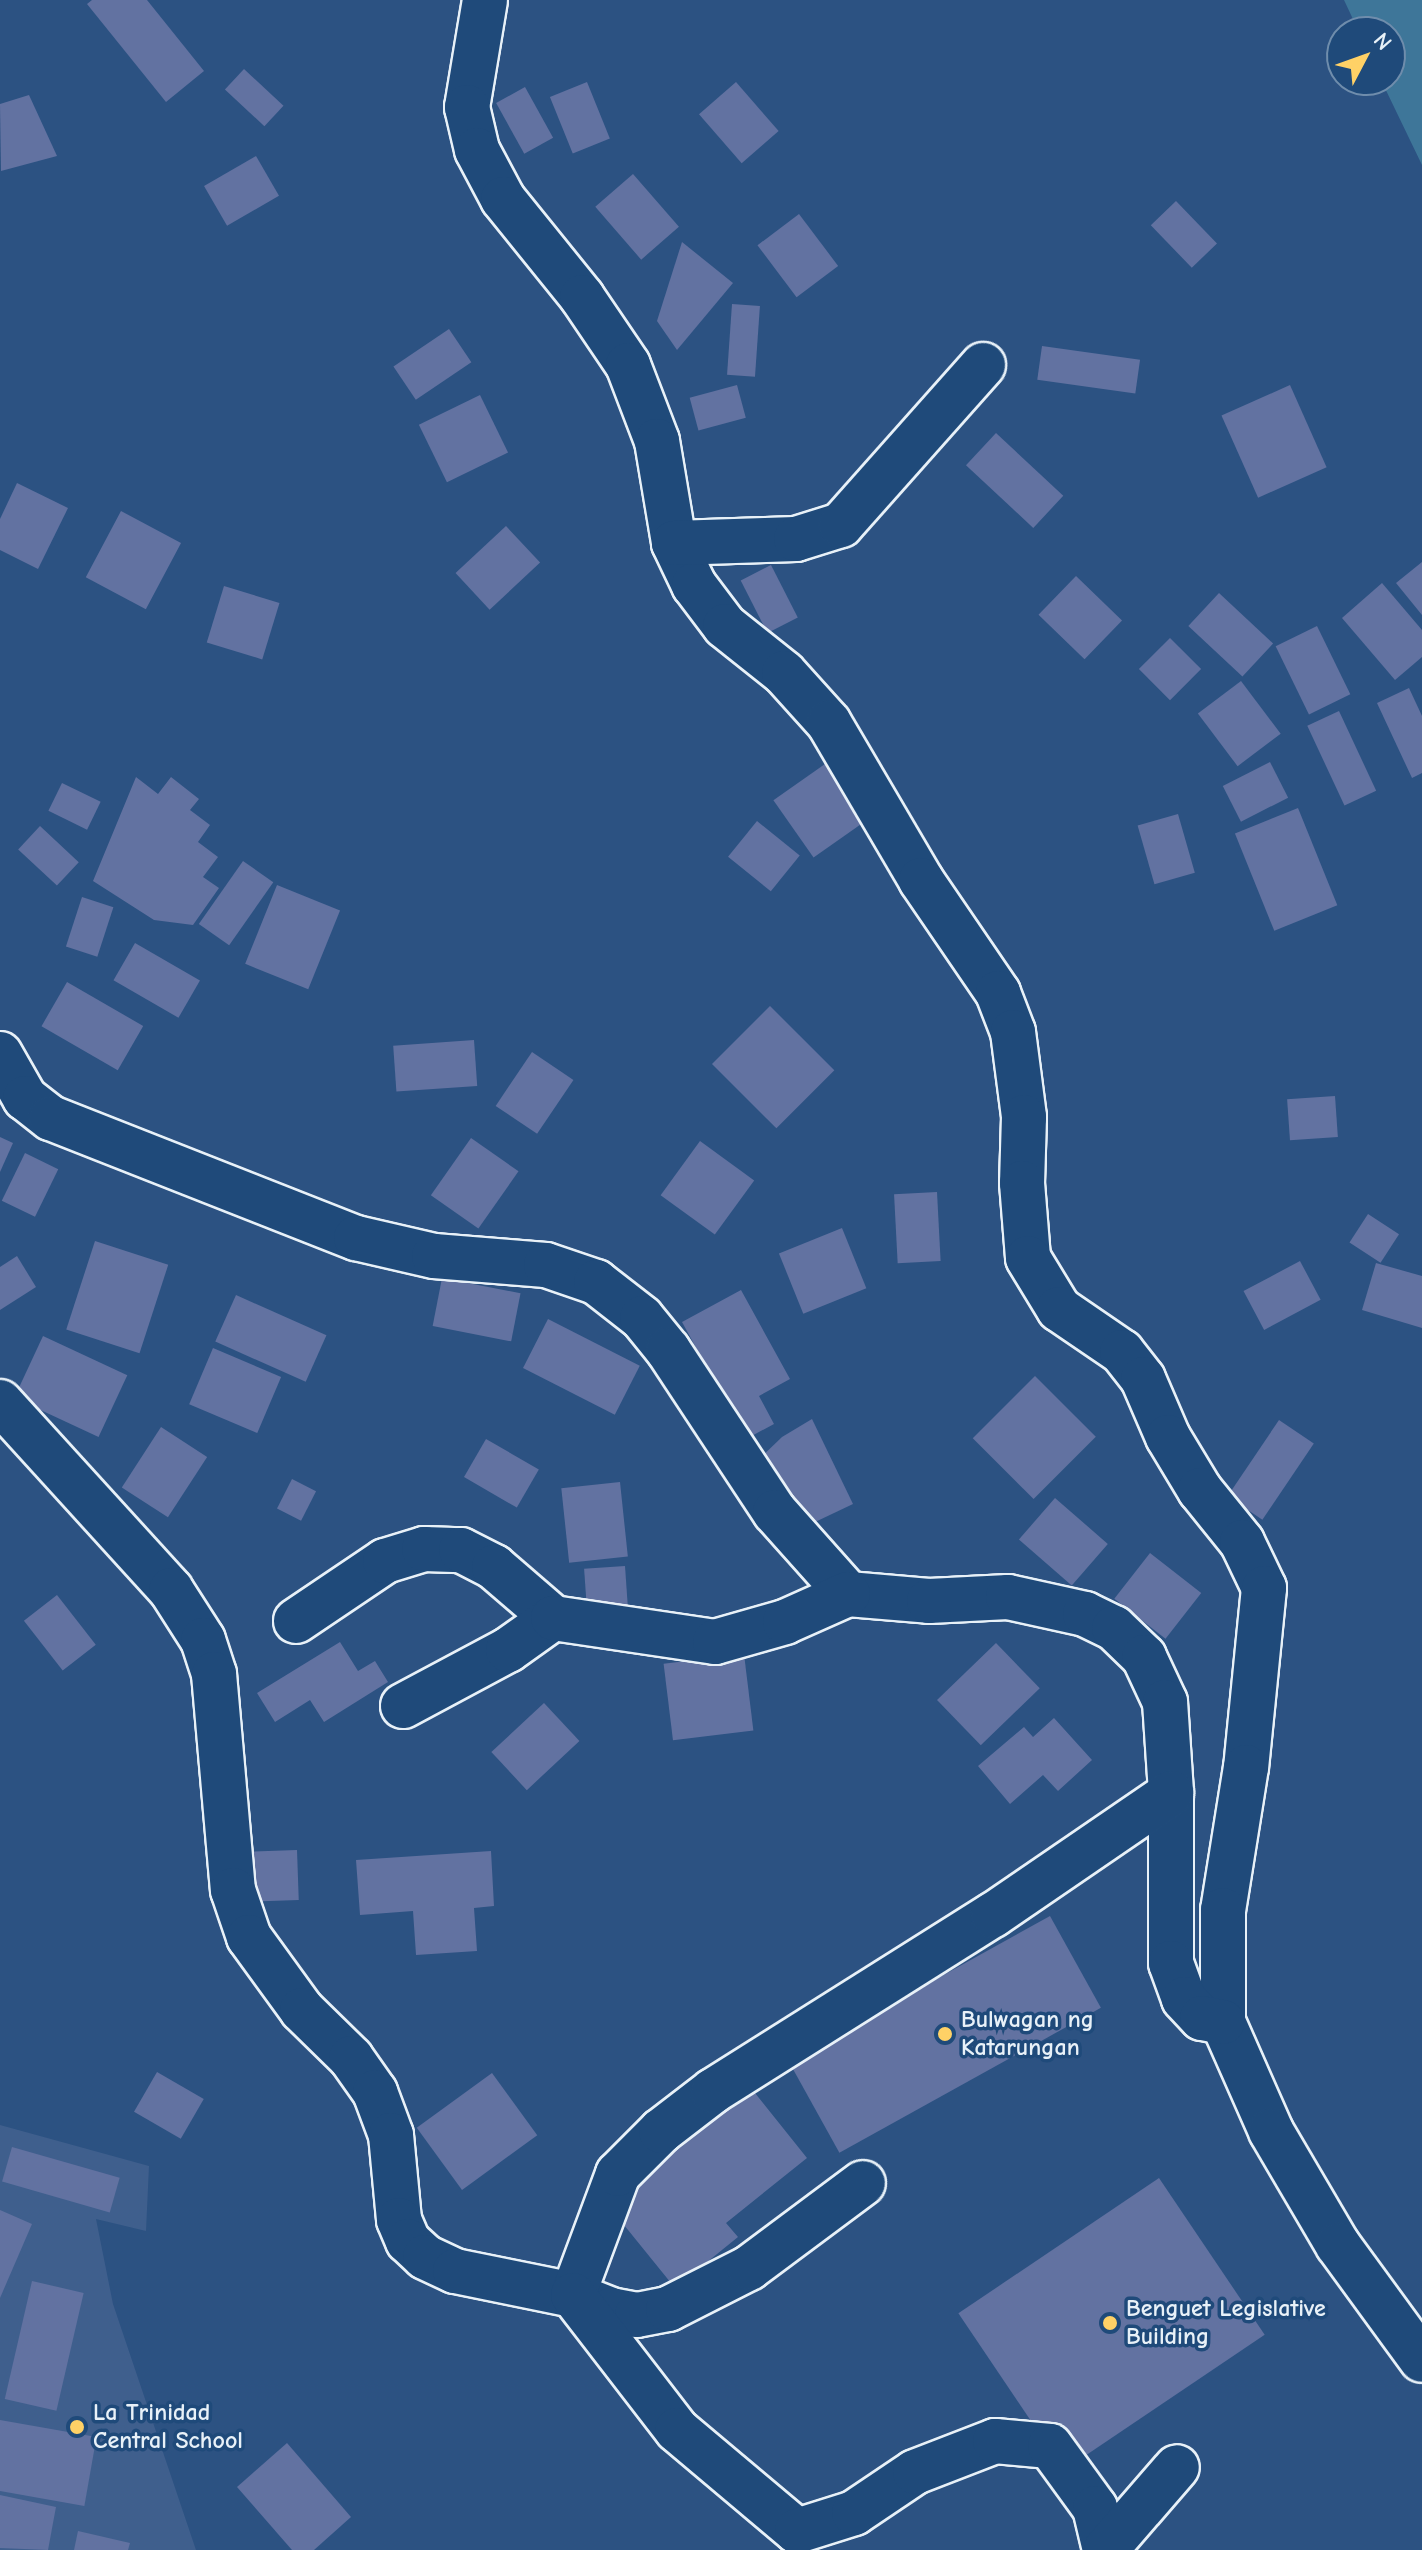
<!DOCTYPE html>
<html>
<head>
<meta charset="utf-8">
<style>
  body { margin:0 }
  #map { position:relative; width:1422px; height:2550px; overflow:hidden; background:#2c5282; font-family:"Comic Neue",sans-serif }
  div>[style] { position:absolute }
  [style*='--x'] { left:calc(var(--x)*1px); top:calc(var(--y)*1px); width:calc(var(--w)*1px); rotate:calc(var(--a)*1deg) }
  .built>* { inset:0; background:#3f5f8d }
  .water>* { inset:0; background:#3e7699 }
  .building>* { inset:0; background:#6272a1; transform-origin:0 0 }
  .roads { filter:drop-shadow(2px 0 #e8f1f8) drop-shadow(-2px 0 #e8f1f8) drop-shadow(0 2px #e8f1f8) drop-shadow(0 -2px #e8f1f8) }
  .minor>* { height:44px; margin:-22px; padding:0 22px; transform-origin:22px; border-radius:22px; background:#1f4a7a }
  .dots>* { width:22px; height:22px; translate:-50% -50%; box-sizing:border-box; border:4px solid #1f4a7a; border-radius:50% }
  span { translate:-50% -50%; white-space:nowrap; text-align:center; line-height:1.15; -webkit-text-stroke:7px #1f4a7a; paint-order:stroke }
  .poi-label { font-size:24px; color:#e8f1f8; font-weight:700 }
  .left { translate:0 -50%; text-align:left }
  .north { position:absolute; left:1326px; top:16px; width:80px; height:80px; box-sizing:border-box; background:#1f4a7a; border:2px solid #6f8dac; border-radius:50%; rotate:49deg; font-size:22px; font-weight:700; line-height:32px; text-align:center; color:#e8f1f8 }
  .north::after { content:''; display:block; margin:auto; width:28px; height:36px; background:#ffd166; clip-path:polygon(50% 0,100% 100%,50% 72%,0 100%) }
</style>
</head>
<body>
<div id="map">
  <div class="built">
    <div style="clip-path:polygon(0 2125px,149px 2166px,146px 2231px,96px 2219px,113px 2304px,196px 2550px,0 2550px)"></div>
  </div>
  <div class="water">
    <div style="clip-path:polygon(1344px 0,1422px 0,1422px 165px,1381px 80px,1390px 80px,1390px 32px,1359px 32px)"></div>
  </div>
  <div class="building">
    <div style="clip-path:polygon(92px 0,147px 0,204px 71px,166px 102px,87px 4px)"></div>
    <div style="left:244px;top:69px;width:54px;height:28px;rotate:43deg"></div>
    <div style="left:587px;top:82px;width:61px;height:40px;rotate:68deg"></div>
    <div style="left:736px;top:82px;width:65px;height:49px;rotate:49deg"></div>
    <div style="left:525px;top:87px;width:58px;height:33px;rotate:61deg"></div>
    <div style="clip-path:polygon(29px 95px,57px 156px,1px 171px,0 104px)"></div>
    <div style="left:256px;top:156px;width:46px;height:60px;rotate:60deg"></div>
    <div style="left:633px;top:174px;width:70px;height:50px;rotate:49deg"></div>
    <div style="left:1176px;top:201px;width:59px;height:35px;rotate:46deg"></div>
    <div style="left:799px;top:214px;width:65px;height:52px;rotate:53deg"></div>
    <div style="clip-path:polygon(682px 242px,733px 283px,677px 350px,657px 321px)"></div>
    <div style="left:732px;top:304px;width:28px;height:71px;rotate:4deg"></div>
    <div style="left:449px;top:329px;width:40px;height:67px;rotate:56deg"></div>
    <div style="left:1042px;top:346px;width:99px;height:34px;rotate:8deg"></div>
    <div style="left:737px;top:385px;width:34px;height:49px;rotate:75deg"></div>
    <div style="left:1290px;top:385px;width:90px;height:75px;rotate:66deg"></div>
    <div style="left:480px;top:395px;width:64px;height:68px;rotate:64deg"></div>
    <div style="left:996px;top:433px;width:92px;height:44px;rotate:43deg"></div>
    <div style="clip-path:polygon(17px 483px,68px 508px,38px 569px,0 550px,0 519px)"></div>
    <div style="left:121px;top:511px;width:68px;height:75px;rotate:28deg"></div>
    <div style="left:506px;top:526px;width:50px;height:69px;rotate:47deg"></div>
    <div style="clip-path:polygon(1422px 562px,1422px 615px,1396px 583px)"></div>
    <div style="left:771px;top:565px;width:59px;height:34px;rotate:63deg"></div>
    <div style="left:1076px;top:576px;width:64px;height:54px;rotate:44deg"></div>
    <div style="clip-path:polygon(1382px 583px,1422px 630px,1422px 657px,1395px 680px,1342px 618px)"></div>
    <div style="left:224px;top:586px;width:58px;height:59px;rotate:17deg"></div>
    <div style="left:1219px;top:593px;width:74px;height:45px;rotate:43deg"></div>
    <div style="left:1317px;top:626px;width:76px;height:46px;rotate:64deg"></div>
    <div style="left:1170px;top:638px;width:44px;height:44px;rotate:45deg"></div>
    <div style="left:1241px;top:681px;width:66px;height:54px;rotate:53deg"></div>
    <div style="clip-path:polygon(1409px 688px,1422px 716px,1422px 773px,1412px 778px,1377px 703px)"></div>
    <div style="left:1339px;top:711px;width:88px;height:35px;rotate:65deg"></div>
    <div style="left:1270px;top:762px;width:40px;height:53px;rotate:63deg"></div>
    <div style="left:825px;top:764px;width:70px;height:63px;rotate:55deg"></div>
    <div style="clip-path:polygon(136px 777px,158px 794px,171px 777px,199px 799px,190px 810px,210px 825px,198px 842px,218px 857px,203px 877px,219px 888px,193px 925px,154px 920px,93px 881px)"></div>
    <div style="left:62px;top:783px;width:43px;height:31px;rotate:26deg"></div>
    <div style="left:1298px;top:808px;width:105px;height:68px;rotate:68deg"></div>
    <div style="left:1178px;top:814px;width:61px;height:42px;rotate:74deg"></div>
    <div style="left:757px;top:821px;width:55px;height:46px;rotate:39deg"></div>
    <div style="left:40px;top:826px;width:53px;height:32px;rotate:43deg"></div>
    <div style="left:243px;top:861px;width:37px;height:77px;rotate:35deg"></div>
    <div style="left:277px;top:885px;width:68px;height:85px;rotate:22deg"></div>
    <div style="left:82px;top:897px;width:33px;height:52px;rotate:18deg"></div>
    <div style="left:135px;top:943px;width:75px;height:43px;rotate:30deg"></div>
    <div style="left:67px;top:982px;width:88px;height:51px;rotate:30deg"></div>
    <div style="left:770px;top:1006px;width:91px;height:82px;rotate:45deg"></div>
    <div style="left:474px;top:1040px;width:46px;height:81px;rotate:86deg"></div>
    <div style="left:532px;top:1052px;width:50px;height:65px;rotate:34deg"></div>
    <div style="left:1335px;top:1096px;width:41px;height:48px;rotate:86deg"></div>
    <div style="clip-path:polygon(0 1137px,13px 1143px,0 1172px)"></div>
    <div style="left:471px;top:1138px;width:58px;height:70px;rotate:35deg"></div>
    <div style="left:700px;top:1141px;width:67px;height:67px;rotate:36deg"></div>
    <div style="left:25px;top:1153px;width:37px;height:53px;rotate:26deg"></div>
    <div style="left:937px;top:1192px;width:69px;height:43px;rotate:87deg"></div>
    <div style="left:1368px;top:1214px;width:37px;height:34px;rotate:33deg"></div>
    <div style="left:842px;top:1228px;width:65px;height:68px;rotate:68deg"></div>
    <div style="left:95px;top:1241px;width:77px;height:93px;rotate:18deg"></div>
    <div style="clip-path:polygon(17px 1256px,36px 1287px,0 1310px,0 1267px)"></div>
    <div style="left:1300px;top:1261px;width:44px;height:64px;rotate:62deg"></div>
    <div style="clip-path:polygon(1376px 1263px,1422px 1276px,1422px 1328px,1362px 1310px)"></div>
    <div style="left:442px;top:1278px;width:80px;height:49px;rotate:11deg"></div>
    <div style="clip-path:polygon(741px 1290px,790px 1379px,759px 1396px,774px 1424px,746px 1439px,682px 1322px)"></div>
    <div style="left:236px;top:1295px;width:99px;height:51px;rotate:24deg"></div>
    <div style="left:548px;top:1319px;width:103px;height:55px;rotate:27deg"></div>
    <div style="left:43px;top:1336px;width:93px;height:68px;rotate:25deg"></div>
    <div style="left:213px;top:1348px;width:74px;height:61px;rotate:23deg"></div>
    <div style="left:1035px;top:1376px;width:86px;height:88px;rotate:45deg"></div>
    <div style="clip-path:polygon(812px 1419px,853px 1504px,813px 1523px,756px 1462px,782px 1437px)"></div>
    <div style="left:1279px;top:1420px;width:42px;height:92px;rotate:34deg"></div>
    <div style="left:161px;top:1427px;width:55px;height:72px;rotate:33deg"></div>
    <div style="left:486px;top:1439px;width:61px;height:44px;rotate:30deg"></div>
    <div style="left:292px;top:1479px;width:27px;height:33px;rotate:27deg"></div>
    <div style="left:620px;top:1482px;width:75px;height:59px;rotate:84deg"></div>
    <div style="left:1055px;top:1498px;width:70px;height:55px;rotate:41deg"></div>
    <div style="left:1150px;top:1553px;width:65px;height:58px;rotate:38deg"></div>
    <div style="left:625px;top:1566px;width:43px;height:41px;rotate:86deg"></div>
    <div style="left:57px;top:1595px;width:63px;height:42px;rotate:52deg"></div>
    <div style="clip-path:polygon(340px 1642px,358px 1671px,375px 1661px,388px 1682px,324px 1722px,310px 1700px,275px 1722px,257px 1693px)"></div>
    <div style="left:996px;top:1643px;width:63px;height:82px;rotate:46deg"></div>
    <div style="left:744px;top:1654px;width:77px;height:81px;rotate:83deg"></div>
    <div style="left:544px;top:1703px;width:52px;height:72px;rotate:47deg"></div>
    <div style="clip-path:polygon(1054px 1718px,1092px 1760px,1058px 1791px,1043px 1775px,1010px 1804px,978px 1766px,1024px 1727px,1033px 1737px)"></div>
    <div style="left:297px;top:1850px;width:50px;height:56px;rotate:88deg"></div>
    <div style="clip-path:polygon(491px 1851px,494px 1906px,474px 1908px,477px 1951px,416px 1955px,413px 1911px,360px 1915px,356px 1860px)"></div>
    <div style="left:1050px;top:1916px;width:105px;height:299px;rotate:61deg"></div>
    <div style="left:157px;top:2072px;width:54px;height:46px;rotate:30deg"></div>
    <div style="left:492px;top:2073px;width:77px;height:93px;rotate:54deg"></div>
    <div style="clip-path:polygon(751px 2088px,807px 2158px,726px 2223px,738px 2237px,675px 2288px,607px 2204px)"></div>
    <div style="left:12px;top:2147px;width:112px;height:36px;rotate:16deg"></div>
    <div style="left:1159px;top:2178px;width:189px;height:242px;rotate:56deg"></div>
    <div style="clip-path:polygon(0 2210px,32px 2224px,0 2298px)"></div>
    <div style="left:32px;top:2281px;width:53px;height:121px;rotate:13deg"></div>
    <div style="left:0;top:2420px;width:98px;height:70px;rotate:10deg"></div>
    <div style="clip-path:polygon(287px 2443px,351px 2517px,314px 2550px,292px 2550px,237px 2487px)"></div>
    <div style="clip-path:polygon(0 2495px,56px 2507px,48px 2550px,0 2548px)"></div>
    <div style="clip-path:polygon(78px 2531px,130px 2543px,128px 2550px,74px 2550px)"></div>
  </div>
  <div class="roads">
    <div class="minor">
      <div style="--x:485;--y:0;--w:109;--a:99.5"></div>
      <div style="--x:467;--y:107;--w:44;--a:76.9"></div>
      <div style="--x:477;--y:150;--w:55;--a:62"></div>
      <div style="--x:503;--y:199;--w:126;--a:51.1"></div>
      <div style="--x:582;--y:297;--w:82;--a:55.9"></div>
      <div style="--x:628;--y:365;--w:81;--a:69.1"></div>
      <div style="--x:657;--y:441;--w:103;--a:80.5"></div>
      <div style="--x:674;--y:543;--w:47;--a:64.5"></div>
      <div style="--x:694;--y:585;--w:51;--a:52.9"></div>
      <div style="--x:725;--y:626;--w:75;--a:38.5"></div>
      <div style="--x:784;--y:673;--w:67;--a:48"></div>
      <div style="--x:829;--y:723;--w:182;--a:59.6"></div>
      <div style="--x:921;--y:880;--w:137;--a:55.7"></div>
      <div style="--x:998;--y:993;--w:42;--a:69"></div>
      <div style="--x:1013;--y:1032;--w:86;--a:82.6"></div>
      <div style="--x:1024;--y:1117;--w:66;--a:91.7"></div>
      <div style="--x:1022;--y:1183;--w:75;--a:85.4"></div>
      <div style="--x:1028;--y:1258;--w:60;--a:58.7"></div>
      <div style="--x:1059;--y:1309;--w:76;--a:34.3"></div>
      <div style="--x:1122;--y:1352;--w:34;--a:52"></div>
      <div style="--x:1143;--y:1379;--w:63;--a:66.7"></div>
      <div style="--x:1168;--y:1437;--w:62;--a:58.9"></div>
      <div style="--x:1200;--y:1490;--w:67;--a:51.1"></div>
      <div style="--x:1242;--y:1542;--w:51;--a:64.4"></div>
      <div style="--x:1264;--y:1588;--w:180;--a:95.7"></div>
      <div style="--x:1246;--y:1767;--w:145;--a:99.1"></div>
      <div style="--x:1223;--y:1910;--w:112;--a:90"></div>
      <div style="--x:1223;--y:2022;--w:119;--a:66.2"></div>
      <div style="--x:1271;--y:2131;--w:132;--a:59.6"></div>
      <div style="--x:1338;--y:2245;--w:142;--a:53.9"></div>
      <div style="--x:674;--y:543;--w:122;--a:-1.9"></div>
      <div style="--x:796;--y:539;--w:47;--a:-17.3"></div>
      <div style="--x:841;--y:525;--w:214;--a:-48.4"></div>
      <div style="--x:0;--y:1054;--w:51;--a:60.4"></div>
      <div style="--x:25;--y:1098;--w:33;--a:38"></div>
      <div style="--x:51;--y:1118;--w:328;--a:21.5"></div>
      <div style="--x:356;--y:1238;--w:80;--a:13"></div>
      <div style="--x:434;--y:1256;--w:112;--a:4.6"></div>
      <div style="--x:546;--y:1265;--w:53;--a:18.8"></div>
      <div style="--x:596;--y:1282;--w:58;--a:38"></div>
      <div style="--x:642;--y:1318;--w:41;--a:50.9"></div>
      <div style="--x:668;--y:1350;--w:194;--a:56.6"></div>
      <div style="--x:775;--y:1512;--w:110;--a:48.3"></div>
      <div style="--x:848;--y:1594;--w:81;--a:4.9"></div>
      <div style="--x:929;--y:1601;--w:79;--a:-2.9"></div>
      <div style="--x:1008;--y:1597;--w:79;--a:12.4"></div>
      <div style="--x:1085;--y:1614;--w:32;--a:26"></div>
      <div style="--x:1114;--y:1628;--w:42;--a:44"></div>
      <div style="--x:1144;--y:1657;--w:50;--a:65"></div>
      <div style="--x:1165;--y:1702;--w:91;--a:86.2"></div>
      <div style="--x:1171;--y:1793;--w:170;--a:90"></div>
      <div style="--x:1171;--y:1963;--w:38;--a:70"></div>
      <div style="--x:1184;--y:1999;--w:26;--a:47"></div>
      <div style="--x:1202;--y:2018;--w:21;--a:11"></div>
      <div style="--x:0;--y:1402;--w:254;--a:47.7"></div>
      <div style="--x:171;--y:1590;--w:59;--a:57.4"></div>
      <div style="--x:203;--y:1640;--w:36;--a:72"></div>
      <div style="--x:214;--y:1674;--w:217;--a:85"></div>
      <div style="--x:233;--y:1890;--w:50;--a:71.2"></div>
      <div style="--x:249;--y:1937;--w:90;--a:54"></div>
      <div style="--x:302;--y:2010;--w:69;--a:44.4"></div>
      <div style="--x:351;--y:2058;--w:42;--a:54.8"></div>
      <div style="--x:375;--y:2092;--w:46;--a:69.6"></div>
      <div style="--x:391;--y:2135;--w:85;--a:84.6"></div>
      <div style="--x:399;--y:2220;--w:23;--a:67"></div>
      <div style="--x:408;--y:2241;--w:23;--a:43"></div>
      <div style="--x:425;--y:2257;--w:33;--a:25"></div>
      <div style="--x:455;--y:2271;--w:120;--a:11.5"></div>
      <div style="--x:573;--y:2295;--w:41;--a:21.5"></div>
      <div style="--x:611;--y:2310;--w:26;--a:11"></div>
      <div style="--x:637;--y:2315;--w:32;--a:-11"></div>
      <div style="--x:668;--y:2309;--w:91;--a:-26.8"></div>
      <div style="--x:749;--y:2268;--w:142;--a:-36.7"></div>
      <div style="--x:296;--y:1621;--w:107;--a:-34"></div>
      <div style="--x:385;--y:1561;--w:41;--a:-17.1"></div>
      <div style="--x:424;--y:1549;--w:37;--a:2"></div>
      <div style="--x:461;--y:1550;--w:37;--a:27"></div>
      <div style="--x:494;--y:1567;--w:78;--a:40.8"></div>
      <div style="--x:403;--y:1706;--w:119;--a:-28.1"></div>
      <div style="--x:508;--y:1650;--w:55;--a:-35.4"></div>
      <div style="--x:553;--y:1618;--w:164;--a:8.4"></div>
      <div style="--x:715;--y:1642;--w:73;--a:-15.9"></div>
      <div style="--x:785;--y:1622;--w:69;--a:-24"></div>
      <div style="--x:573;--y:2295;--w:129;--a:-69.6"></div>
      <div style="--x:618;--y:2174;--w:61;--a:-45"></div>
      <div style="--x:661;--y:2131;--w:66;--a:-37.6"></div>
      <div style="--x:713;--y:2091;--w:331;--a:-32.2"></div>
      <div style="--x:993;--y:1915;--w:216;--a:-34.4"></div>
      <div style="--x:573;--y:2295;--w:170;--a:52.4"></div>
      <div style="--x:677;--y:2430;--w:157;--a:40.1"></div>
      <div style="--x:797;--y:2531;--w:60;--a:-17.5"></div>
      <div style="--x:854;--y:2513;--w:73;--a:-33.9"></div>
      <div style="--x:915;--y:2472;--w:86;--a:-21.2"></div>
      <div style="--x:995;--y:2441;--w:55;--a:5.2"></div>
      <div style="--x:1050;--y:2446;--w:77;--a:54"></div>
      <div style="--x:1095;--y:2508;--w:43;--a:76.6"></div>
      <div style="--x:1106;--y:2549;--w:108;--a:-49.1"></div>
    </div>
  </div>
  <div class="dots">
    <div style="left:945px;top:2034px;background:#ffd166"></div>
    <div style="left:1110px;top:2323px;background:#ffd166"></div>
    <div style="left:77px;top:2427px;background:#ffd166"></div>
  </div>
  <div class="poi-label">
    <span class="left" style="left:961px;top:2034px">Bulwagan ng<br>Katarungan</span>
    <span class="left" style="left:1126px;top:2323px">Benguet Legislative<br>Building</span>
    <span class="left" style="left:93px;top:2427px">La Trinidad<br>Central School</span>
  </div>
  <div class="north">N</div>
</div>
</body>
</html>
